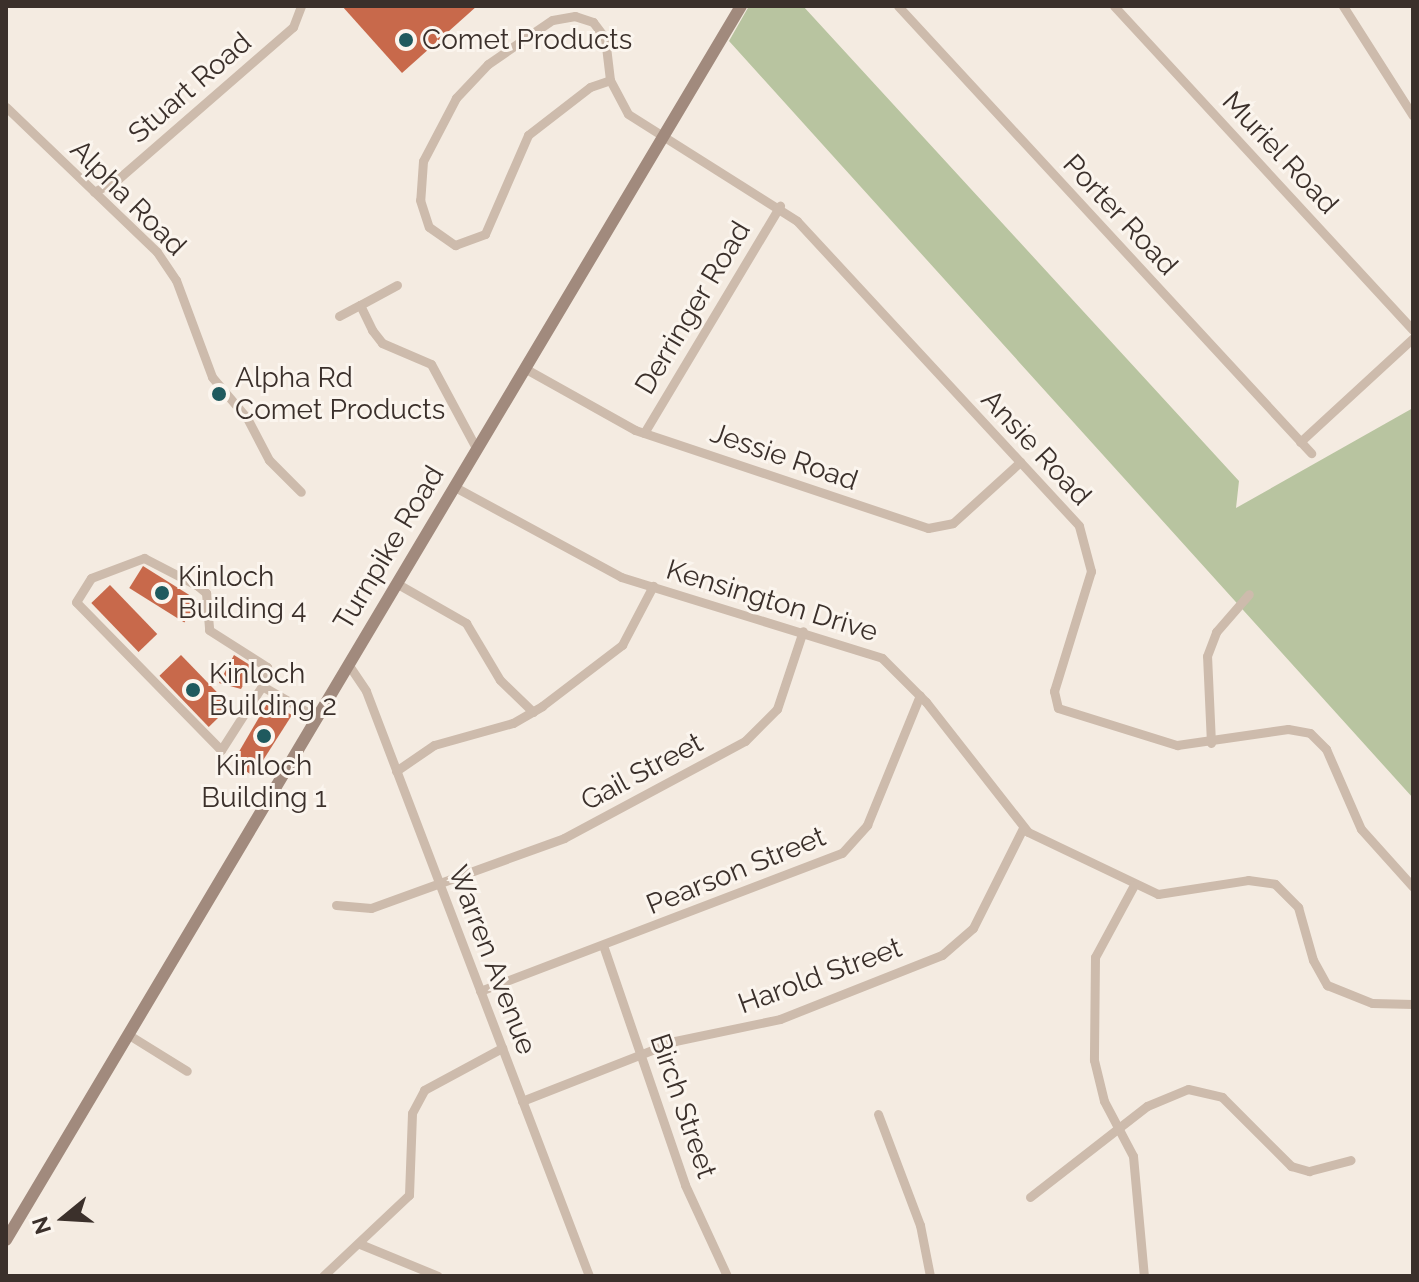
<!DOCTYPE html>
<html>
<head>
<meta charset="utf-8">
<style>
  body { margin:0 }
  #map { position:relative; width:1419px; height:1282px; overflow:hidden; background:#f4ebe1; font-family:Raleway,sans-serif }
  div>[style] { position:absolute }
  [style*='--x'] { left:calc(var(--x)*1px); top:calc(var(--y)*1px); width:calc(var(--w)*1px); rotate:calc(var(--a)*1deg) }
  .green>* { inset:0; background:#b8c4a0 }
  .building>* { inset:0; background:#c8694b; transform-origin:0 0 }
  .street>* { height:9px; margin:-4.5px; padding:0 4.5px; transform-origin:4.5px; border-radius:4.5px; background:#cdbbac }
  .secondary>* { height:12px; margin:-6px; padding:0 6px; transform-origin:6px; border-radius:6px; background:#a18a7d }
  .dots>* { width:22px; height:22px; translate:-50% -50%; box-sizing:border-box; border:4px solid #fbf5ee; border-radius:50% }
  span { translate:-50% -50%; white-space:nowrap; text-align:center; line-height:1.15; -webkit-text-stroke:6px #fbf5ee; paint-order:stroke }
  .poi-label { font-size:28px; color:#3b302b }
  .left { translate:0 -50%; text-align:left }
  .street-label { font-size:28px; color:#3b302b }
  .frame { position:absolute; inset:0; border:8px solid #3b302b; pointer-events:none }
  .north { position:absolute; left:24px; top:1178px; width:80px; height:80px; -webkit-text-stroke:6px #fbf5ee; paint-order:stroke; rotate:252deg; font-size:22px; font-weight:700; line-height:32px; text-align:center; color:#3b302b }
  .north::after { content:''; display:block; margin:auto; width:28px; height:36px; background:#3b302b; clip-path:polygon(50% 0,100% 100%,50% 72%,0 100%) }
</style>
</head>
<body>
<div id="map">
  <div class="green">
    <div style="clip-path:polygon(749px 6px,803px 6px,1239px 481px,1236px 508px,1413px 408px,1413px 798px,729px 41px)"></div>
  </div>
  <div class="building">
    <div style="clip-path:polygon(342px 6px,477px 6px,402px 73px)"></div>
    <div style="left:143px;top:566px;width:65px;height:26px;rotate:32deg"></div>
    <div style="left:110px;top:585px;width:68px;height:26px;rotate:46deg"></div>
    <div style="left:181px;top:655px;width:71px;height:30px;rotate:46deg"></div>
    <div style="clip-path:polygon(234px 655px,253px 667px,241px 689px,219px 683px)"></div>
    <div style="clip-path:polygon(268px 702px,292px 715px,253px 776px,233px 762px)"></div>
  </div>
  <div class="street">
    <div style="--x:898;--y:6;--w:609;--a:47.26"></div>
    <div style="--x:1114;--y:6;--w:441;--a:47.3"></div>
    <div style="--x:1343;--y:6;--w:130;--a:57.5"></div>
    <div style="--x:610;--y:80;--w:42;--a:-96.8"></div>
    <div style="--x:605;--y:38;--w:20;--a:-127"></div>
    <div style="--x:593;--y:22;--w:19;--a:-162"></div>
    <div style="--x:575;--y:16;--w:23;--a:170"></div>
    <div style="--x:552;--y:20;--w:78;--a:145.5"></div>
    <div style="--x:488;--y:64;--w:47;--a:133.3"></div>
    <div style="--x:456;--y:98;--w:71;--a:117.6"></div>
    <div style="--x:423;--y:161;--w:39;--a:94"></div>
    <div style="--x:420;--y:200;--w:28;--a:72"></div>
    <div style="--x:429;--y:227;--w:32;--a:35"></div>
    <div style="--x:455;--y:245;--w:32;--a:-20"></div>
    <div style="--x:485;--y:234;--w:108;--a:-66.5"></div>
    <div style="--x:528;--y:135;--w:78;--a:-37.7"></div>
    <div style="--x:590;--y:87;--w:21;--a:-19"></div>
    <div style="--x:610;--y:80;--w:38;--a:62"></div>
    <div style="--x:628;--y:114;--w:200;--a:32.3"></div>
    <div style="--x:797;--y:221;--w:415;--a:47.2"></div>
    <div style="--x:1079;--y:526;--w:47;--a:75.1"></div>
    <div style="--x:1091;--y:571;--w:126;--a:107.1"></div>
    <div style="--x:1054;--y:691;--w:17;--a:77"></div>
    <div style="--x:1058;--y:708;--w:125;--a:17.3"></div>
    <div style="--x:1177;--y:745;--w:112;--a:-8.2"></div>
    <div style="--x:1288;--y:729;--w:22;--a:10"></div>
    <div style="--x:1310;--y:733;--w:23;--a:45"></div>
    <div style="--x:1326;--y:749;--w:87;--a:66.4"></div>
    <div style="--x:1361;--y:829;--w:78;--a:48.1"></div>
    <div style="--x:6;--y:107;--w:209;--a:43.8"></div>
    <div style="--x:157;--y:252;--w:34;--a:56"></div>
    <div style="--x:176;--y:280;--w:103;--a:69.6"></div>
    <div style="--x:212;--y:377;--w:54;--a:49.5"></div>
    <div style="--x:247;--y:418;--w:47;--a:62.4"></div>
    <div style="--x:269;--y:460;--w:45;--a:45"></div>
    <div style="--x:94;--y:192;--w:27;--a:-28"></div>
    <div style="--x:118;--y:179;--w:232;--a:-41"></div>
    <div style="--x:293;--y:27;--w:22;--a:-69"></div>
    <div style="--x:397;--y:285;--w:42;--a:151.6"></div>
    <div style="--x:360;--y:305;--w:28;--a:64"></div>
    <div style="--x:372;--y:330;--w:16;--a:52"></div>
    <div style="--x:382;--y:343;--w:53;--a:23.2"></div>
    <div style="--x:431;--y:364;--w:95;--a:61.8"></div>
    <div style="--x:339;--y:316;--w:24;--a:-28"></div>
    <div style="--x:526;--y:369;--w:125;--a:29.2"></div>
    <div style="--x:635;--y:430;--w:309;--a:18.5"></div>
    <div style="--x:928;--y:528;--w:25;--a:-11"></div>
    <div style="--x:953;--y:523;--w:91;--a:-42.3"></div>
    <div style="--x:644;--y:433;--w:265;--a:-59.1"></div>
    <div style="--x:1300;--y:442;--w:154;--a:-42.6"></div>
    <div style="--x:453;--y:486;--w:191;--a:28.4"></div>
    <div style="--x:621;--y:577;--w:273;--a:17.2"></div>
    <div style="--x:882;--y:658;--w:62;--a:45"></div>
    <div style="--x:926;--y:702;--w:165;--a:51.9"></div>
    <div style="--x:1028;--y:832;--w:144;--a:25.5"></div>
    <div style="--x:1158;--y:894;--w:91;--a:-8.8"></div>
    <div style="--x:1248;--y:880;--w:27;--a:8"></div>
    <div style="--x:1275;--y:884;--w:33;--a:45"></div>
    <div style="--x:1298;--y:907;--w:55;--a:74.2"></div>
    <div style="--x:1313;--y:960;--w:29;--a:61"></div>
    <div style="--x:1327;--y:985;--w:48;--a:21.8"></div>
    <div style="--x:1372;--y:1003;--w:41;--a:1.4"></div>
    <div style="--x:144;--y:558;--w:61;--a:27.4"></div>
    <div style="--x:198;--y:586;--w:11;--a:41"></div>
    <div style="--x:206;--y:593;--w:37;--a:85"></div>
    <div style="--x:209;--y:630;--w:69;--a:32.5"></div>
    <div style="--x:267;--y:667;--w:20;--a:105"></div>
    <div style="--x:262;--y:686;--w:76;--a:122.6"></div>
    <div style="--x:221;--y:750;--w:207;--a:-134.4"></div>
    <div style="--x:76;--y:602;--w:28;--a:-58"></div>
    <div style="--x:91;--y:578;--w:57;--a:-20.7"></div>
    <div style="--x:396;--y:583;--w:81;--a:29.7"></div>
    <div style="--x:466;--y:623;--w:66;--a:59.2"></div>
    <div style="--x:500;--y:680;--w:46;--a:44.1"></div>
    <div style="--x:348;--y:664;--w:32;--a:56"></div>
    <div style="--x:366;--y:691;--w:626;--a:69.13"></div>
    <div style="--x:262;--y:686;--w:62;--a:29.9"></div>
    <div style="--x:1211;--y:743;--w:87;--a:-92.6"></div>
    <div style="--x:1207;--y:656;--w:26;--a:-69"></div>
    <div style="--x:1216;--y:632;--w:50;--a:-49"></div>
    <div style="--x:396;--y:771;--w:46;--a:-34.4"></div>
    <div style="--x:434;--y:745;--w:82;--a:-15.6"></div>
    <div style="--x:513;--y:723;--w:34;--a:-30"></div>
    <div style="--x:542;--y:706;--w:101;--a:-37.3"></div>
    <div style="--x:622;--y:645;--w:67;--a:-62.3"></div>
    <div style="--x:1134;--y:885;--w:82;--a:118.4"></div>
    <div style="--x:1095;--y:957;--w:103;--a:90.6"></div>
    <div style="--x:1094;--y:1060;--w:42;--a:76.3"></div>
    <div style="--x:1104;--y:1101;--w:62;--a:62.2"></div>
    <div style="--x:1133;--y:1156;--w:121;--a:84.8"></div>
    <div style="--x:336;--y:905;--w:35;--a:5"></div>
    <div style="--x:371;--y:908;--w:205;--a:-19.9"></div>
    <div style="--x:564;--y:838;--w:205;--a:-28.2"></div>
    <div style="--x:745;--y:741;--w:45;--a:-45"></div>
    <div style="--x:777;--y:709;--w:82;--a:-71.6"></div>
    <div style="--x:604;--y:948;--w:250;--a:71.1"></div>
    <div style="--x:685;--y:1185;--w:100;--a:65.2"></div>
    <div style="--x:480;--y:991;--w:387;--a:-20.9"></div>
    <div style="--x:842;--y:853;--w:38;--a:-48"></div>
    <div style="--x:867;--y:825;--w:140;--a:-67.8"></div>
    <div style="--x:129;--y:1035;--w:68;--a:31.8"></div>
    <div style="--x:522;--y:1101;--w:164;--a:-21.4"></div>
    <div style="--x:675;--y:1041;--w:107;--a:-11.8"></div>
    <div style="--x:780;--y:1019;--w:174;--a:-21.6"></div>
    <div style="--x:942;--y:955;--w:41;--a:-41.1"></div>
    <div style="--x:973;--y:928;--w:112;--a:-63.4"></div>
    <div style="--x:878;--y:1114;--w:119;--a:69.3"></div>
    <div style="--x:920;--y:1225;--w:52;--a:78.9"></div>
    <div style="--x:1030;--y:1197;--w:148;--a:-37.9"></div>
    <div style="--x:1147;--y:1106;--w:44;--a:-22.5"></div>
    <div style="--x:1188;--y:1089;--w:35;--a:13"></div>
    <div style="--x:1222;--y:1097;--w:98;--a:45"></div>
    <div style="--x:1291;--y:1166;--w:19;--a:16"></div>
    <div style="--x:1309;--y:1171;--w:43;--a:-14.7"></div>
    <div style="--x:360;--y:1244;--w:84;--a:22.3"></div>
    <div style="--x:323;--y:1276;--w:118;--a:-43.3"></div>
    <div style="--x:409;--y:1195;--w:82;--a:-87.9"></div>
    <div style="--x:412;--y:1113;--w:26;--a:-62"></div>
    <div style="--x:424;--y:1090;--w:89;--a:-28.3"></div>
  </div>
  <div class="secondary">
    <div style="--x:6;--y:1240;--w:1436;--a:-59.22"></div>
  </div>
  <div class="dots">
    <div style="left:406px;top:40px;background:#1f5a5e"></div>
    <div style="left:219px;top:394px;background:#1f5a5e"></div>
    <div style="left:162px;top:593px;background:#1f5a5e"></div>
    <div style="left:193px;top:690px;background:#1f5a5e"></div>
    <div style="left:264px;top:736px;background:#1f5a5e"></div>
  </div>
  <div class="poi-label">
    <span class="left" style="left:422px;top:40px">Comet Products</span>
    <span class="left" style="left:235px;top:394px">Alpha Rd<br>Comet Products</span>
    <span class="left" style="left:178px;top:593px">Kinloch<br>Building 4</span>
    <span class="left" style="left:209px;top:690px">Kinloch<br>Building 2</span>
    <span style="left:264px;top:782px">Kinloch<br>Building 1</span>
  </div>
  <div class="street-label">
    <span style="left:190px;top:88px;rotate:-41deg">Stuart Road</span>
    <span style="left:1280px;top:153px;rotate:47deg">Muriel Road</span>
    <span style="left:128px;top:198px;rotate:45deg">Alpha Road</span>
    <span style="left:1120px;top:215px;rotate:47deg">Porter Road</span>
    <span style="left:693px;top:308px;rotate:-59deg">Derringer Road</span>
    <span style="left:1036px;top:448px;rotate:47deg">Ansie Road</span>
    <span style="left:784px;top:457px;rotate:19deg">Jessie Road</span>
    <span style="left:389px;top:548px;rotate:-59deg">Turnpike Road</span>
    <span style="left:772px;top:601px;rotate:17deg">Kensington Drive</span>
    <span style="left:642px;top:772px;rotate:-28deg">Gail Street</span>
    <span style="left:736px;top:871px;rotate:-22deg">Pearson Street</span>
    <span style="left:492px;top:960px;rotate:69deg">Warren Avenue</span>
    <span style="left:820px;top:976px;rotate:-20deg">Harold Street</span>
    <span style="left:683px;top:1106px;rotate:71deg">Birch Street</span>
  </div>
  <div class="frame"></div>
  <div class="north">N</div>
</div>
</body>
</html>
